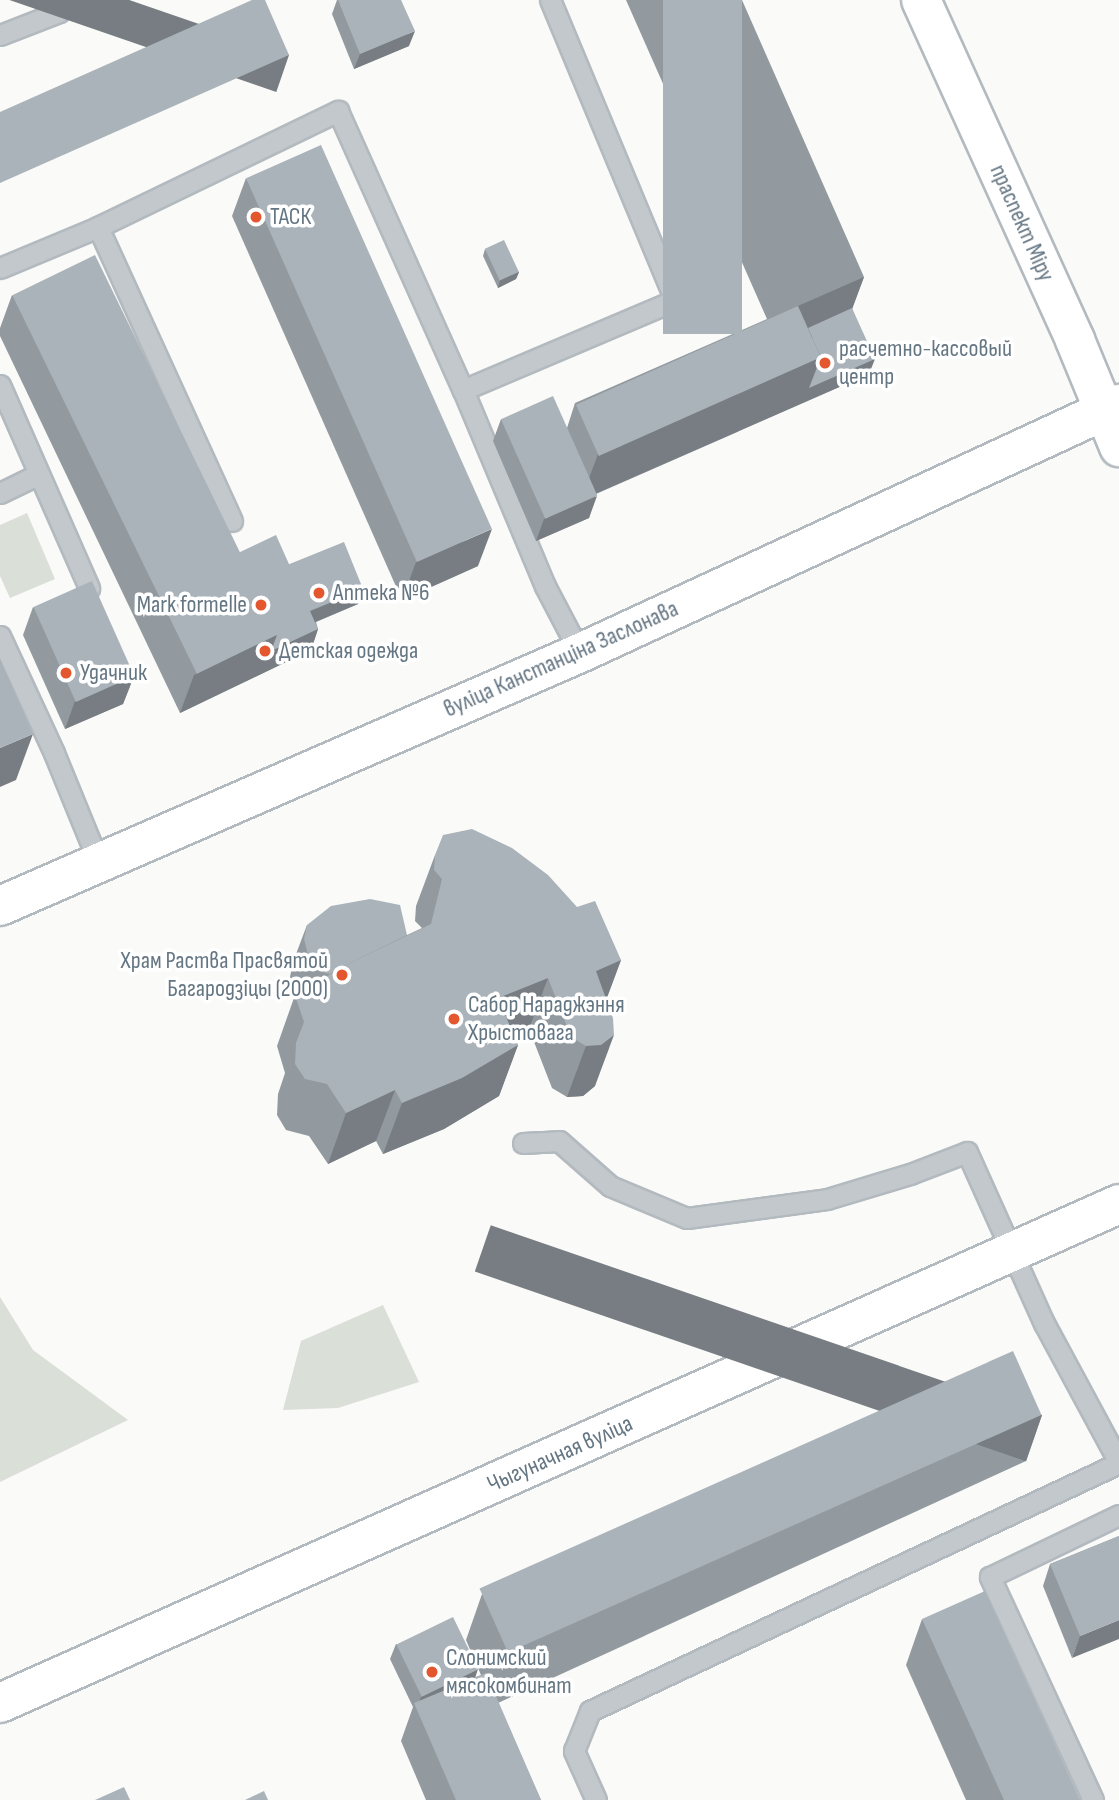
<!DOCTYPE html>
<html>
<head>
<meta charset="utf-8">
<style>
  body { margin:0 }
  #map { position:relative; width:1119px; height:1800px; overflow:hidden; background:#fafaf8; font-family:"Sofia Sans Condensed",sans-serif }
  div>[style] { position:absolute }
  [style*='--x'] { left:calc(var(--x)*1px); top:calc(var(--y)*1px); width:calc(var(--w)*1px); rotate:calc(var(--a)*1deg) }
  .green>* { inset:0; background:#dadfd7 }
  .roads { filter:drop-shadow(2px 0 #b3babf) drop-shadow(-2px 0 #b3babf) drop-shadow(0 2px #b3babf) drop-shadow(0 -2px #b3babf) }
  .lane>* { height:19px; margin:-9.5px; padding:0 9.5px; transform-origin:9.5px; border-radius:9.5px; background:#c3c8cc }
  .secondary>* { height:38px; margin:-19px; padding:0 19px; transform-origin:19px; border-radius:19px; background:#fff }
  .wall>* { inset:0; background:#929a9f }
  .shaded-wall>* { inset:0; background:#777d82; transform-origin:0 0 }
  .building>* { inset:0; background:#aab3b9; transform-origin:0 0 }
  .dots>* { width:19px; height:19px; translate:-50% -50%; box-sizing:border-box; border:4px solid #fff; border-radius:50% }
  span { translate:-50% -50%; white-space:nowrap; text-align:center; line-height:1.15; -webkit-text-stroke:7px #fff; paint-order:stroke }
  .poi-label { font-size:24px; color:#657683 }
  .left { translate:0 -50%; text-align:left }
  .right { translate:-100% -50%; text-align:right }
  .street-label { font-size:24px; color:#657683 }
</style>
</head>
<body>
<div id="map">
  <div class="green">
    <div style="clip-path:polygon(27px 513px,55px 579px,10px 598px,0 576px,0 525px)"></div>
    <div style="clip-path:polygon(0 1297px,33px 1350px,128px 1420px,0 1482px)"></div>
    <div style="clip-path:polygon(383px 1305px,419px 1382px,338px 1408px,283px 1410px,301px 1341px)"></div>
  </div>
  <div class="roads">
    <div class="lane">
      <div style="--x:0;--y:35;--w:63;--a:-21.3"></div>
      <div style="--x:59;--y:12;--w:13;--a:-113"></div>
      <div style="--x:98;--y:227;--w:323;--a:65.5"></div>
      <div style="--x:0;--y:268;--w:106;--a:-22.7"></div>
      <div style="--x:98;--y:227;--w:267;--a:-25.8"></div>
      <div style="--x:338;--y:111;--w:306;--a:65.9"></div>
      <div style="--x:463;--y:390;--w:212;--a:67.3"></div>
      <div style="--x:545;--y:586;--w:76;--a:62.4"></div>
      <div style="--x:0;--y:385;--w:222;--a:66.3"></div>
      <div style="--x:463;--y:390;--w:230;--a:-23"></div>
      <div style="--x:675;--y:300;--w:325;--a:-112.6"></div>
      <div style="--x:0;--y:493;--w:43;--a:-26"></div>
      <div style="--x:0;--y:636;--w:129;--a:65.2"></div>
      <div style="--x:54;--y:753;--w:119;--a:67.8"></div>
      <div style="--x:523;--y:1143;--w:36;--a:-3"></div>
      <div style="--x:559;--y:1141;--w:68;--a:41.4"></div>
      <div style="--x:610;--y:1186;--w:83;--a:22.6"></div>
      <div style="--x:687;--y:1218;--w:141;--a:-7.7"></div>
      <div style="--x:827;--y:1199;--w:87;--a:-16.8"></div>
      <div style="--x:910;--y:1174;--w:61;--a:-21.1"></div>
      <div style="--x:967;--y:1152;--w:188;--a:65.8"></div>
      <div style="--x:1044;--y:1323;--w:158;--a:61.7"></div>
      <div style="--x:596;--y:1800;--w:54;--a:-114.2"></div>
      <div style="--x:574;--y:1751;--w:43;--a:-68.2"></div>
      <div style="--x:590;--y:1711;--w:584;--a:-25.12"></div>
      <div style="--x:1093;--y:1800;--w:246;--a:-114.8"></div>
      <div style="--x:990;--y:1577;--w:143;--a:-25.7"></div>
    </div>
    <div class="secondary">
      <div style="--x:921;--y:0;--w:373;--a:65.6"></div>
      <div style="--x:1075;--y:340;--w:116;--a:67.6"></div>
      <div style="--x:0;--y:906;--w:633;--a:-23.57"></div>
      <div style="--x:580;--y:653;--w:594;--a:-24.8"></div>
      <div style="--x:0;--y:1703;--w:1225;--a:-24.03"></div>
    </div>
  </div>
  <div class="wall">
    <div style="clip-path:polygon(337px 0,401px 0,409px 46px,354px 69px,332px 14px)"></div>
    <div style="clip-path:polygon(626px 0,742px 0,864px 277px,852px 308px,869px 374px,596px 494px,589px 518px,536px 541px,493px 441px,501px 419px,567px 428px,575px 403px,767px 319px)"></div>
    <div style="clip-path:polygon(246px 178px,478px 566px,402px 600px,232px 216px)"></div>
    <div style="clip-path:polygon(485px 249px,519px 272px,516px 279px,498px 288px,483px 256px)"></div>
    <div style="clip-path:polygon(12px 295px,238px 553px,289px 565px,358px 604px,316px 622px,318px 629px,311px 650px,180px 713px,0 336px,0 328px)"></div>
    <div style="clip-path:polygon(33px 607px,134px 676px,123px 704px,65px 729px,23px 635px)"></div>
    <div style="clip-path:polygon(435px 855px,621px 960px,606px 1000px,595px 1086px,583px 1096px,567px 1097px,552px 1088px,529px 1029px,514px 1035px,518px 1045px,499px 1096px,444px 1129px,383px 1154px,376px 1141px,328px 1164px,309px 1136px,286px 1130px,277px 1115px,278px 1094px,285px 1073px,277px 1046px,295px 995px,290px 977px,293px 962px,307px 925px,407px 935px,422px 928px,415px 921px,416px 906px)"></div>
    <div style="clip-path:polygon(1042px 1415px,1026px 1461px,498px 1703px,541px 1800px,426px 1800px,401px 1741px,413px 1707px,390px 1659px,396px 1644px,476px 1677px,481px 1675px,466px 1640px,482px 1594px)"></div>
    <div style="clip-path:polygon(1119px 1536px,1072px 1658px,1043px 1586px,1050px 1564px)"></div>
    <div style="clip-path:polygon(922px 1619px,1080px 1800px,966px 1800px,906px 1665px)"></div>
  </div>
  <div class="shaded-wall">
    <div style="clip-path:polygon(415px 31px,409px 46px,354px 69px,360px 54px)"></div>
    <div style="left:289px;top:55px;width:39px;height:316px;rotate:109deg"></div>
    <div style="clip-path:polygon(519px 272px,516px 279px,498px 288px,500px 280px)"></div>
    <div style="clip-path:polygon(864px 277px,847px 323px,791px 347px,798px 306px)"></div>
    <div style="clip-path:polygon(821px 357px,875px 359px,869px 374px,581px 500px,598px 454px)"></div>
    <div style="clip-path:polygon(597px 496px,589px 518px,536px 541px,544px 519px)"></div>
    <div style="clip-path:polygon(492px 529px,478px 566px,402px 600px,416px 562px)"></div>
    <div style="clip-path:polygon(363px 589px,358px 604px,301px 628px,306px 613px)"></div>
    <div style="clip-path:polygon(318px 629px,311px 650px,180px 713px,194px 675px,277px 635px)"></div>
    <div style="clip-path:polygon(134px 676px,123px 704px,65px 729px,75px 701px)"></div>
    <div style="clip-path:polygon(33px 734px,16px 780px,0 787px,0 748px)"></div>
    <div style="clip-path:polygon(621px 960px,602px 1011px,596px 971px)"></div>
    <div style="clip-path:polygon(548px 978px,529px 1029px,479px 1049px,498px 998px)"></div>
    <div style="clip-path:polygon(614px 1035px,595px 1086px,583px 1096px,567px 1097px,586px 1046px)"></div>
    <div style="clip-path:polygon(518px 1045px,499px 1096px,444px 1129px,383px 1154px,402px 1103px)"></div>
    <div style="clip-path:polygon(395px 1090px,376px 1141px,328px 1164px,346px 1113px)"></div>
    <div style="left:1042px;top:1415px;width:49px;height:583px;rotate:109deg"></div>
    <div style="clip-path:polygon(1119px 1620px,1119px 1639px,1072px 1658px,1080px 1636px)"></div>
    <div style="clip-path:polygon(478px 1669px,473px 1684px,417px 1709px,421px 1697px)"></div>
  </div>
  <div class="building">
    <div style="clip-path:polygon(252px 0,265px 0,289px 55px,0 183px,0 112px)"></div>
    <div style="clip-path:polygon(338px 0,401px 0,415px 31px,360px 54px)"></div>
    <div style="left:663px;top:0;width:79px;height:334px"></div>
    <div style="left:321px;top:145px;width:420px;height:82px;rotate:66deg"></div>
    <div style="left:504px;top:240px;width:35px;height:21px;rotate:65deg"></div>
    <div style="left:95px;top:255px;width:421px;height:92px;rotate:64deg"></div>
    <div style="left:798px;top:306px;width:56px;height:243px;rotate:66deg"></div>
    <div style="clip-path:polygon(852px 308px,875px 359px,809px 388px,821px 357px,808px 328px)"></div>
    <div style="left:553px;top:396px;width:109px;height:57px;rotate:66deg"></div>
    <div style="clip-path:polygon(276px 535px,318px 629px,271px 651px,277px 635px,238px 553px)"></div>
    <div style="left:344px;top:542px;width:51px;height:60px;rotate:68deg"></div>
    <div style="left:92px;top:581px;width:104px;height:64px;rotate:66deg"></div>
    <div style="clip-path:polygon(0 659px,33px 734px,0 748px)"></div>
    <div style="clip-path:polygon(472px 829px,512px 848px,548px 875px,577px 907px,595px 901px,621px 960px,596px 971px,613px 1018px,614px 1035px,601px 1045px,586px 1046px,571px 1037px,548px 978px,498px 998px,518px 1045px,462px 1078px,402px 1103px,395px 1090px,346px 1113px,327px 1084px,305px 1079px,295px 1064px,296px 1043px,304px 1022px,295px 995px,348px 964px,431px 924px,442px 879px,434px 870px,435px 855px,443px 835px)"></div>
    <div style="clip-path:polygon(370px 899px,400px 905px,407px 935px,348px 964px,330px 974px,322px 972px,309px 959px,304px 939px,307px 925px,331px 906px)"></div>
    <div style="left:1013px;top:1351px;width:70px;height:584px;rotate:66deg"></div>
    <div style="clip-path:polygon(1119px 1536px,1119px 1620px,1080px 1636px,1050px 1564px)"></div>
    <div style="clip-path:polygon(985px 1591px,1080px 1800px,1004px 1800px,922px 1619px)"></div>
    <div style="left:453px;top:1617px;width:58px;height:63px;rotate:64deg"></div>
    <div style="clip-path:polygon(486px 1673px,541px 1800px,456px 1800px,414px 1703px)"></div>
    <div style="clip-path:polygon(124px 1787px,130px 1800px,95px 1800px)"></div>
    <div style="clip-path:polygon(264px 1791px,268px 1800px,245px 1800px)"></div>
  </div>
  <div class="dots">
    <div style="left:256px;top:217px;background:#e4572e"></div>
    <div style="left:825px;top:363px;background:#e4572e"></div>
    <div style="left:319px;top:593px;background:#e4572e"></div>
    <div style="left:261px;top:605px;background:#e4572e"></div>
    <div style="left:265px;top:651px;background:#e4572e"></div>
    <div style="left:66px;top:673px;background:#e4572e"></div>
    <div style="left:342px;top:975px;background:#e4572e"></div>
    <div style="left:454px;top:1019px;background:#e4572e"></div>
    <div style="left:432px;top:1672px;background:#e4572e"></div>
  </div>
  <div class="poi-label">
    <span class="left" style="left:270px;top:217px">ТАСК</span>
    <span class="left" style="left:839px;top:363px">расчетно-кассовый<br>центр</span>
    <span class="left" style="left:333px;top:593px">Аптека №6</span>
    <span class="right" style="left:247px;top:605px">Mark formelle</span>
    <span class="left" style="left:279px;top:651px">Детская одежда</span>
    <span class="left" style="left:80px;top:673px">Удачник</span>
    <span class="right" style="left:328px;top:975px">Храм Раства Прасвятой<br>Багародзіцы (2000)</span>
    <span class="left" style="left:468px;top:1019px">Сабор Нараджэння<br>Хрыстовага</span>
    <span class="left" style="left:446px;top:1672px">Слонимский<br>мясокомбинат</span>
  </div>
  <div class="street-label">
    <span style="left:1022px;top:223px;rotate:66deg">праспект Міру</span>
    <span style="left:561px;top:659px;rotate:-24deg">вуліца Канстанціна Заслонава</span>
    <span style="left:560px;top:1454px;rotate:-24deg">Чыгуначная вуліца</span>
  </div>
</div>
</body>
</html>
